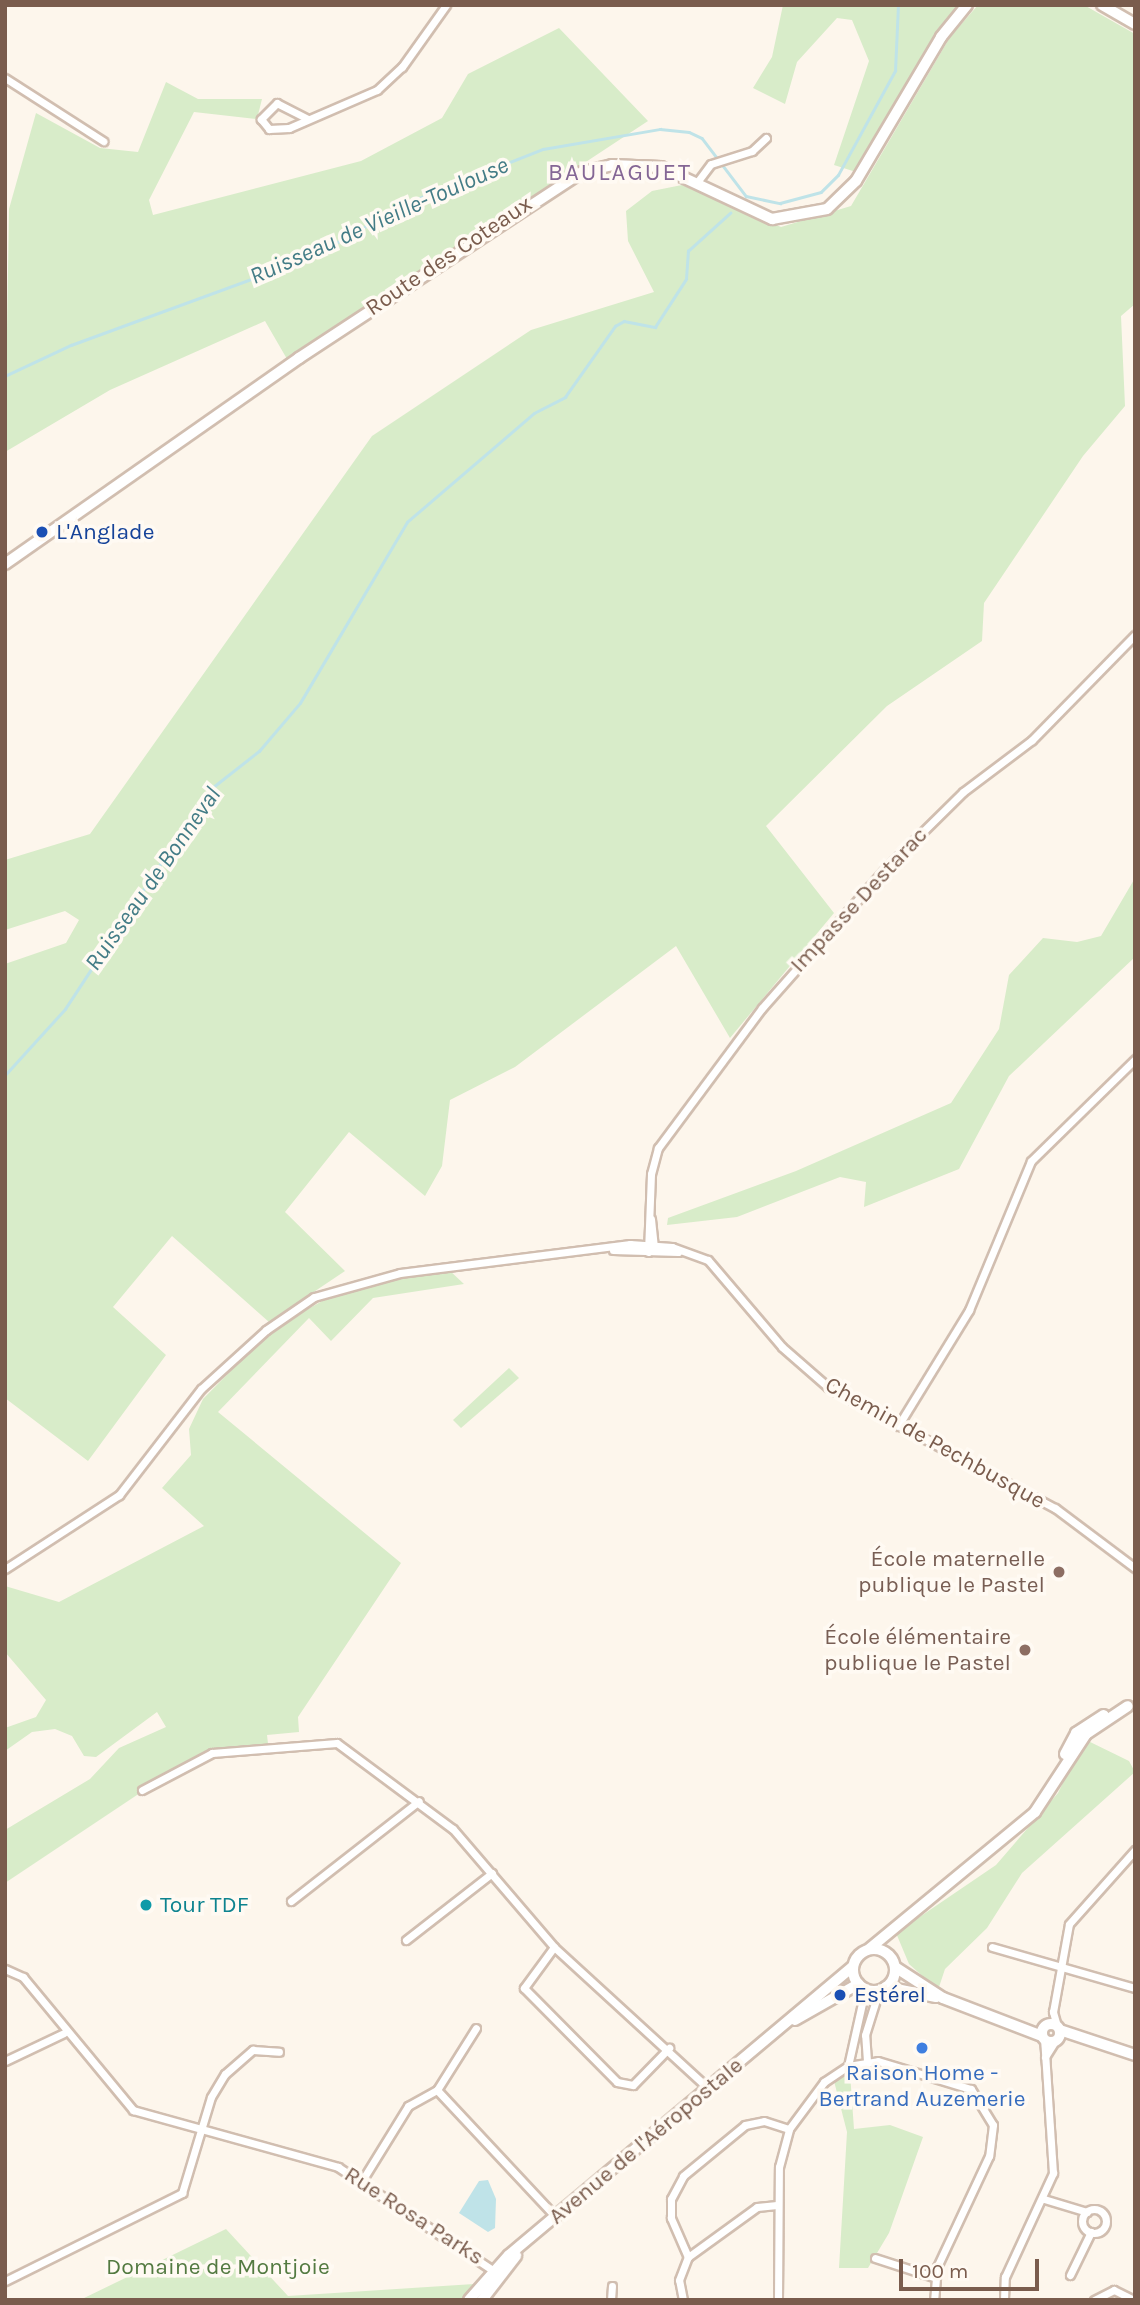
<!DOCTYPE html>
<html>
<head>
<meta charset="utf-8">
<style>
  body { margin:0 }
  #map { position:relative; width:1140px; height:2305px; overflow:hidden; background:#fdf6ec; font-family:Karla,sans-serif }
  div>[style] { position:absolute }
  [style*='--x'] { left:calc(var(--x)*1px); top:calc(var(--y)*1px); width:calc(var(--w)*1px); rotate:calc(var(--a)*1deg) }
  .green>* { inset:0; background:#d8ecc9 }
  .water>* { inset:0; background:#bfe3e8 }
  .stream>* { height:2.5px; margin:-1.25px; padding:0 1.25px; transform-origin:1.25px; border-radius:1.25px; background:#bfe3e8 }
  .roads { filter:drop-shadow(2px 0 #d1beb0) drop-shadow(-2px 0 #d1beb0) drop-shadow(0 2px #d1beb0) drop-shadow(0 -2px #d1beb0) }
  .street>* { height:7px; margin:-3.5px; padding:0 3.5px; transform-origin:3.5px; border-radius:3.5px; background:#fff }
  .street>.ring { margin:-3.5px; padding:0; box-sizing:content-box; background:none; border:7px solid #fff; border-radius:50% }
  .secondary>* { height:10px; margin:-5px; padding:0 5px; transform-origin:5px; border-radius:5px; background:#fff }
  .secondary>.ring { margin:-5px; padding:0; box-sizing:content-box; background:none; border:10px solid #fff; border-radius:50% }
  .dots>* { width:19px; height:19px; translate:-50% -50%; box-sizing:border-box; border:4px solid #fffaf3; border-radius:50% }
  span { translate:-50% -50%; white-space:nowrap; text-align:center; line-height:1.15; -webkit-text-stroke:7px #fffaf3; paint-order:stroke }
  .street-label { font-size:23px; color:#7a5c4d }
  .transit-label { font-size:23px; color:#164399 }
  .left { translate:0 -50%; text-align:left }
  .education-label { font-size:23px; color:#785e54 }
  .right { translate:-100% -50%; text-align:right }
  .culture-label { font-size:23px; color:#0d838f }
  .shop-label { font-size:23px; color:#366cbe }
  .park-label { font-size:23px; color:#537a41 }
  .neighbourhood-label { font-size:24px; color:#846695; letter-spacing:2px }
  .water-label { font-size:24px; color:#437c86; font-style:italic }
  .frame { position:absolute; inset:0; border:7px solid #7a5c4d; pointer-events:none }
  .scale { position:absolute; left:899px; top:2259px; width:140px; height:32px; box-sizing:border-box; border:4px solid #7a5c4d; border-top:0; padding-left:9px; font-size:21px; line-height:24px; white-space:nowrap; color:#7a5c4d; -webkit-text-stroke:5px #fffaf3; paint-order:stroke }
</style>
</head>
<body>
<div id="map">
  <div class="green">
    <div style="clip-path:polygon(783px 5px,957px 5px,856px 172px,834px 165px,869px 61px,852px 20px,837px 18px,797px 62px,785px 104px,753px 88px,772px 57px)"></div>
    <div style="clip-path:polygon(978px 5px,1084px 5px,1135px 34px,1135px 304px,1121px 316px,1125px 406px,1083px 456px,984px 603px,982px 641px,887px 706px,766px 826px,834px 913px,730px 1038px,676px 946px,515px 1067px,450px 1100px,442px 1166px,425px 1196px,349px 1132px,285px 1212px,345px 1271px,269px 1322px,172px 1236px,113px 1307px,166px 1355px,88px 1461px,5px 1398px,5px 964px,66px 943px,79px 920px,65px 911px,5px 930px,5px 860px,90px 834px,372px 436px,531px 330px,654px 292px,628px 241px,626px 211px,652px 191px,682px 185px,781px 227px,851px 206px,950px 37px)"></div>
    <div style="clip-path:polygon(559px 28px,648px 121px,287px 359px,265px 321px,110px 390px,5px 452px,9px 209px,36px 113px,100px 148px,138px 152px,166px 82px,198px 99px,262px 99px,257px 119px,194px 112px,149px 200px,153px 215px,361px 161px,442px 118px,468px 74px)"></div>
    <div style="clip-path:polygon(1135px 878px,1135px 957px,1009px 1076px,959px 1169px,864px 1207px,866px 1182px,840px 1177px,737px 1217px,667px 1225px,668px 1218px,796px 1171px,951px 1103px,999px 1029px,1009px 975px,1043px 938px,1077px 942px,1101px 936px)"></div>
    <div style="clip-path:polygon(449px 1270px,464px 1284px,373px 1298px,331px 1341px,309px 1318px,218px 1412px,401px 1563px,298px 1717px,299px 1732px,267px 1735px,269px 1752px,212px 1755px,202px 1766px,170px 1773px,5px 1883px,5px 1830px,90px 1779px,119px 1748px,166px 1727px,157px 1712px,96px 1757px,84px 1756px,72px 1736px,55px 1729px,32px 1732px,5px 1751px,5px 1728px,36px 1717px,46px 1700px,5px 1652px,5px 1586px,59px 1602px,204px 1526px,162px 1488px,191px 1455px,189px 1429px,203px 1399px,271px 1330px,324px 1300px,352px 1287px)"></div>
    <div style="clip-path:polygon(509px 1368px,519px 1378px,461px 1428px,453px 1420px)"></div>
    <div style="clip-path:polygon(1084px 1739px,1129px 1761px,1135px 1772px,1022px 1873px,987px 1928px,945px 1969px,938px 1990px,909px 1964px,896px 1933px,996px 1865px,1058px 1793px)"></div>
    <div style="clip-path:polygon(850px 2073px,854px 2129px,890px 2125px,923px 2137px,889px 2233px,868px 2268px,839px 2268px,847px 2132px,834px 2081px)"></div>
    <div style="clip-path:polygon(226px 2229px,288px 2296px,474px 2284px,462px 2300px,80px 2300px)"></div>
  </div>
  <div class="water">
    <div style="clip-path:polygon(488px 2180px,496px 2199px,495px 2228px,488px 2232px,459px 2213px,479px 2181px)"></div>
  </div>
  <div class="stream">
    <div style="--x:5;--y:376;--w:73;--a:-25.2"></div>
    <div style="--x:71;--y:345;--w:253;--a:-20.1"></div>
    <div style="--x:309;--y:258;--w:112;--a:-29.3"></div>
    <div style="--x:407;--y:203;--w:146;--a:-21.7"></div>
    <div style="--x:543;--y:149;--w:119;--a:-9.7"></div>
    <div style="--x:660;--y:129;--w:29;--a:6"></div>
    <div style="--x:689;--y:132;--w:14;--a:25"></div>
    <div style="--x:702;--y:138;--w:73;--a:52.8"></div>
    <div style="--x:746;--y:196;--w:35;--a:12"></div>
    <div style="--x:780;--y:203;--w:42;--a:-15"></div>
    <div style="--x:821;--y:192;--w:24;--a:-45"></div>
    <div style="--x:838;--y:175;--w:119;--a:-61.3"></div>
    <div style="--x:895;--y:71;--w:66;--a:-87.4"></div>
    <div style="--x:5;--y:1075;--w:89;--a:-47.7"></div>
    <div style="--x:65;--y:1009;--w:261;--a:-56.7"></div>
    <div style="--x:208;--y:791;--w:65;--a:-38.1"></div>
    <div style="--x:259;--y:751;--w:63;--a:-49.5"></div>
    <div style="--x:300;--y:703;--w:210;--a:-59.4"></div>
    <div style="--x:407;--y:522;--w:167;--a:-40.6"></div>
    <div style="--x:534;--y:413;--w:35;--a:-27"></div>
    <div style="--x:565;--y:397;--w:87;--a:-54.8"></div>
    <div style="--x:615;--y:326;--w:10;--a:-29"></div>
    <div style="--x:624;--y:321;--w:32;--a:11"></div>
    <div style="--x:655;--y:327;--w:57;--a:-57.1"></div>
    <div style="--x:686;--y:279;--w:28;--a:-86"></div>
    <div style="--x:688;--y:251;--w:57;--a:-42.1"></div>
  </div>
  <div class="roads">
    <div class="street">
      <div style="--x:5;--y:78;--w:117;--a:32.7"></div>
      <div style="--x:308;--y:119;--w:35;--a:-153"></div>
      <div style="--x:277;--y:103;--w:23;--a:135"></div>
      <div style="--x:261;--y:119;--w:13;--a:51"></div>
      <div style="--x:269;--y:129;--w:20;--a:-3"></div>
      <div style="--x:289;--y:128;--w:96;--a:-23.4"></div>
      <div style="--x:377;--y:90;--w:34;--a:-43"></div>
      <div style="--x:402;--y:67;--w:76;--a:-54.6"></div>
      <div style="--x:698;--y:181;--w:21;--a:-53"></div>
      <div style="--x:711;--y:164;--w:43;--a:-17.6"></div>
      <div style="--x:752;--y:151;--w:19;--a:-43"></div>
      <div style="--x:651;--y:1219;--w:28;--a:84"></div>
      <div style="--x:613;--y:1250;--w:65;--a:1.8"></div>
      <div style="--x:648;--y:1252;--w:78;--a:-87.8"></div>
      <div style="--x:651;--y:1174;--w:27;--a:-75"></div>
      <div style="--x:658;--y:1148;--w:174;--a:-53.4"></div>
      <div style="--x:762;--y:1008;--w:184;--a:-48.5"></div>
      <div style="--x:884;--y:870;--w:111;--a:-44.6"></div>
      <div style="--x:963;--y:792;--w:86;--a:-37"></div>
      <div style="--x:1032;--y:740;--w:147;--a:-45.6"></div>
      <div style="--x:898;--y:1426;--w:136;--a:-58.5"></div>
      <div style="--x:969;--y:1310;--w:161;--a:-67.4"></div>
      <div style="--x:1031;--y:1161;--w:146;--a:-44.4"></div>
      <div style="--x:5;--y:1569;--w:136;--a:-33"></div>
      <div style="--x:119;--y:1495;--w:134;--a:-52.3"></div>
      <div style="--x:201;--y:1389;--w:88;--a:-42.2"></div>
      <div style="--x:266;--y:1330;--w:58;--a:-34.5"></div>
      <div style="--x:314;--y:1297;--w:89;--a:-15.6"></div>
      <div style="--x:400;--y:1273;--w:232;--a:-7.2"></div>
      <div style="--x:630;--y:1244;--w:42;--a:4.1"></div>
      <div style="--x:672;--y:1247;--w:38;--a:20"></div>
      <div style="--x:708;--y:1260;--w:114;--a:49.6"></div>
      <div style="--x:782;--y:1347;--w:62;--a:41.1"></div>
      <div style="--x:829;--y:1388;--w:256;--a:28"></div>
      <div style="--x:1055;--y:1508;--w:100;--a:36.9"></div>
      <div style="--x:142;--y:1790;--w:79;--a:-27.9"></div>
      <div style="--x:212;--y:1753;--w:125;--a:-4.6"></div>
      <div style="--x:337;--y:1743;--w:144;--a:36.6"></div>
      <div style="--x:453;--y:1829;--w:155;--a:49.4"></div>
      <div style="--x:554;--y:1947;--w:210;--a:42.5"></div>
      <div style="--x:291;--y:1901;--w:162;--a:-38"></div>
      <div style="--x:406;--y:1940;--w:109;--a:-37.9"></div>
      <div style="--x:554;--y:1947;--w:51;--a:126.2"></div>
      <div style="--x:524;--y:1988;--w:132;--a:45.3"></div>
      <div style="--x:617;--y:2082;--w:16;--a:11"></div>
      <div style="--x:633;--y:2085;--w:52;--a:-45.8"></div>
      <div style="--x:992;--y:1947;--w:149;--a:16"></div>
      <div style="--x:5;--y:1969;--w:20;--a:24"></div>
      <div style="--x:23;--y:1977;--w:173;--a:50.4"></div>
      <div style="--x:133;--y:2110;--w:213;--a:15.5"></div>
      <div style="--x:338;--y:2167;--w:191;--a:33.7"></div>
      <div style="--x:1057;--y:2026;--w:15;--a:-106"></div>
      <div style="--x:1053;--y:2012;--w:89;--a:-79.7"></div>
      <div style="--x:1069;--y:1924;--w:99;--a:-48.3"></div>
      <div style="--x:1045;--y:2057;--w:19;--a:-58"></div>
      <div style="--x:5;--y:2061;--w:65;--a:-25.4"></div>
      <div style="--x:867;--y:2061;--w:26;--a:-94"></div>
      <div style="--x:865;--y:2035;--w:47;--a:-72.7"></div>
      <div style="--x:848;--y:2066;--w:78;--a:-77.4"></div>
      <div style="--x:437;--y:2090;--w:174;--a:46.9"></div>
      <div style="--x:437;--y:2090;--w:73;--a:-57.8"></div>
      <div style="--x:363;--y:2179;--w:86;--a:-58.3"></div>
      <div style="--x:408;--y:2106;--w:33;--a:-29"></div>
      <div style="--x:1044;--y:2199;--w:45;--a:16.8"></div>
      <div class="ring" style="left:1082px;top:2209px;width:17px;height:17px"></div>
      <div style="--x:688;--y:2257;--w:43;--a:-113.6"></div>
      <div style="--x:671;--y:2218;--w:19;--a:-90"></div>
      <div style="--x:671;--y:2199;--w:26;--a:-62"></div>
      <div style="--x:683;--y:2176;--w:80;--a:-39.4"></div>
      <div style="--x:745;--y:2125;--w:19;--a:-12"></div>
      <div style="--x:764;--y:2121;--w:26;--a:18"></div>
      <div style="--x:875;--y:2258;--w:62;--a:17.9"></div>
      <div style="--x:1070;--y:2275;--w:48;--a:-64"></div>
      <div style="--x:5;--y:2281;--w:198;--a:-26.4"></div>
      <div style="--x:182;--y:2193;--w:100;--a:-73.2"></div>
      <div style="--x:211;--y:2097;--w:27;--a:-59"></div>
      <div style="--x:225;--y:2074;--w:37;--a:-41"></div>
      <div style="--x:253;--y:2050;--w:26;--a:4"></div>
      <div style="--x:611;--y:2300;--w:14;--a:-86"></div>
      <div style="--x:683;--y:2300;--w:20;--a:-101"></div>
      <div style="--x:679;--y:2280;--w:25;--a:-69"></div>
      <div style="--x:688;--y:2257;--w:85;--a:-35.9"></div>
      <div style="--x:757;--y:2207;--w:20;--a:-6"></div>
      <div style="--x:778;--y:2300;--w:133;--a:-89.6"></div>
      <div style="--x:779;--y:2167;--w:39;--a:-75"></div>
      <div style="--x:789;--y:2129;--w:59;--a:-53.3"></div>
      <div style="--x:824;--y:2082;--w:29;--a:-34"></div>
      <div style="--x:848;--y:2066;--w:30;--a:-9"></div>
      <div style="--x:878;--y:2061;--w:97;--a:16.8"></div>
      <div style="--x:971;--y:2089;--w:42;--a:58.6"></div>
      <div style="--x:993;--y:2125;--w:31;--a:97"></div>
      <div style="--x:989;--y:2156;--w:123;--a:115.1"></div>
      <div style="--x:937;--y:2267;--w:33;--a:95"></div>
      <div style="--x:1004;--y:2300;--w:23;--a:-88"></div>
      <div style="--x:1005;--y:2277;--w:115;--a:-65.2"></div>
      <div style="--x:1053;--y:2173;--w:134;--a:-93.8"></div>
      <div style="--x:1094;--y:2300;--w:22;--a:-27"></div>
      <div style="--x:1114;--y:2290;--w:22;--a:27"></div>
    </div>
    <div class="secondary">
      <div style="--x:1102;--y:5;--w:38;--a:30"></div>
      <div style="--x:5;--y:564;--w:359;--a:-35"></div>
      <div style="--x:299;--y:358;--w:339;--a:-33.3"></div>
      <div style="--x:582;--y:172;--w:31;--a:-13"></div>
      <div style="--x:612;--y:165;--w:49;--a:2.3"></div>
      <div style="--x:661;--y:167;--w:123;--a:25.1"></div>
      <div style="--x:772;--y:219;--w:56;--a:-10.3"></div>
      <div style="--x:827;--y:209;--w:40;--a:-44"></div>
      <div style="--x:856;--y:181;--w:167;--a:-59.4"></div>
      <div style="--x:941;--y:37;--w:41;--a:-50.9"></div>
      <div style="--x:1065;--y:1754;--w:24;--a:-62"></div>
      <div style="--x:1076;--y:1733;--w:33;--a:-33"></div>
      <div class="ring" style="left:853px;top:1949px;width:32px;height:32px"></div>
      <div style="--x:869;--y:1949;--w:215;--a:-39.5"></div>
      <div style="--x:1035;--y:1812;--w:93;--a:-56.8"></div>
      <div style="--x:1086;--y:1734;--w:50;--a:-33.7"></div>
      <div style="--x:895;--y:1967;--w:57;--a:32.9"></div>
      <div style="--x:943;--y:1998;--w:106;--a:21"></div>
      <div style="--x:886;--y:1987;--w:51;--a:11.3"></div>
      <div style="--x:795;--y:2020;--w:73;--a:-29.7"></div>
      <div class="ring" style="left:1042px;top:2024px;width:8px;height:8px"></div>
      <div style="--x:1060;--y:2030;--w:79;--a:18.4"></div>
      <div style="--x:469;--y:2300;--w:60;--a:-48.4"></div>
      <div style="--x:509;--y:2255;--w:449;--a:-40"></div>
      <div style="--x:482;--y:2300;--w:56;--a:-52.3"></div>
    </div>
  </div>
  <div class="dots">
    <div style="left:42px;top:532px;background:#1a4fb4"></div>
    <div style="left:1059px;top:1572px;background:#8d6e63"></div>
    <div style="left:1025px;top:1650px;background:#8d6e63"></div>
    <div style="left:146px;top:1905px;background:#0f9aa8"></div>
    <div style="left:840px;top:1995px;background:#1a4fb4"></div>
    <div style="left:922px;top:2048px;background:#3f7fe0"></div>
  </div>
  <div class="street-label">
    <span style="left:449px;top:256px;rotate:-34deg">Route des Coteaux</span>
    <span style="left:859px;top:900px;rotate:-47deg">Impasse Destarac</span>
    <span style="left:935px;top:1443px;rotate:29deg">Chemin de Pechbusque</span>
    <span style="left:646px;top:2141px;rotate:-40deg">Avenue de l'Aéropostale</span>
    <span style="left:414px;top:2216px;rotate:33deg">Rue Rosa Parks</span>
  </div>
  <div class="transit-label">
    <span class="left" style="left:56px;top:532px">L'Anglade</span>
    <span class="left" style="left:854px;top:1995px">Estérel</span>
  </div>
  <div class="education-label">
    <span class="right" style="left:1045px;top:1572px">École maternelle<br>publique le Pastel</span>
    <span class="right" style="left:1011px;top:1650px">École élémentaire<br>publique le Pastel</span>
  </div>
  <div class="culture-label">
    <span class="left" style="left:160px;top:1905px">Tour TDF</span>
  </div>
  <div class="shop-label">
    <span style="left:922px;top:2086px">Raison Home -<br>Bertrand Auzemerie</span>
  </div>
  <div class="park-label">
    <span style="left:218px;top:2267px">Domaine de Montjoie</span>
  </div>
  <div class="neighbourhood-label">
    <span style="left:620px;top:173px">BAULAGUET</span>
  </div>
  <div class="water-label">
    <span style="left:379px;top:221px;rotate:-24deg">Ruisseau de Vieille-Toulouse</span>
    <span style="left:153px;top:879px;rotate:-55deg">Ruisseau de Bonneval</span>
  </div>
  <div class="frame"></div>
  <div class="scale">100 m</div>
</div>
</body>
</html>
